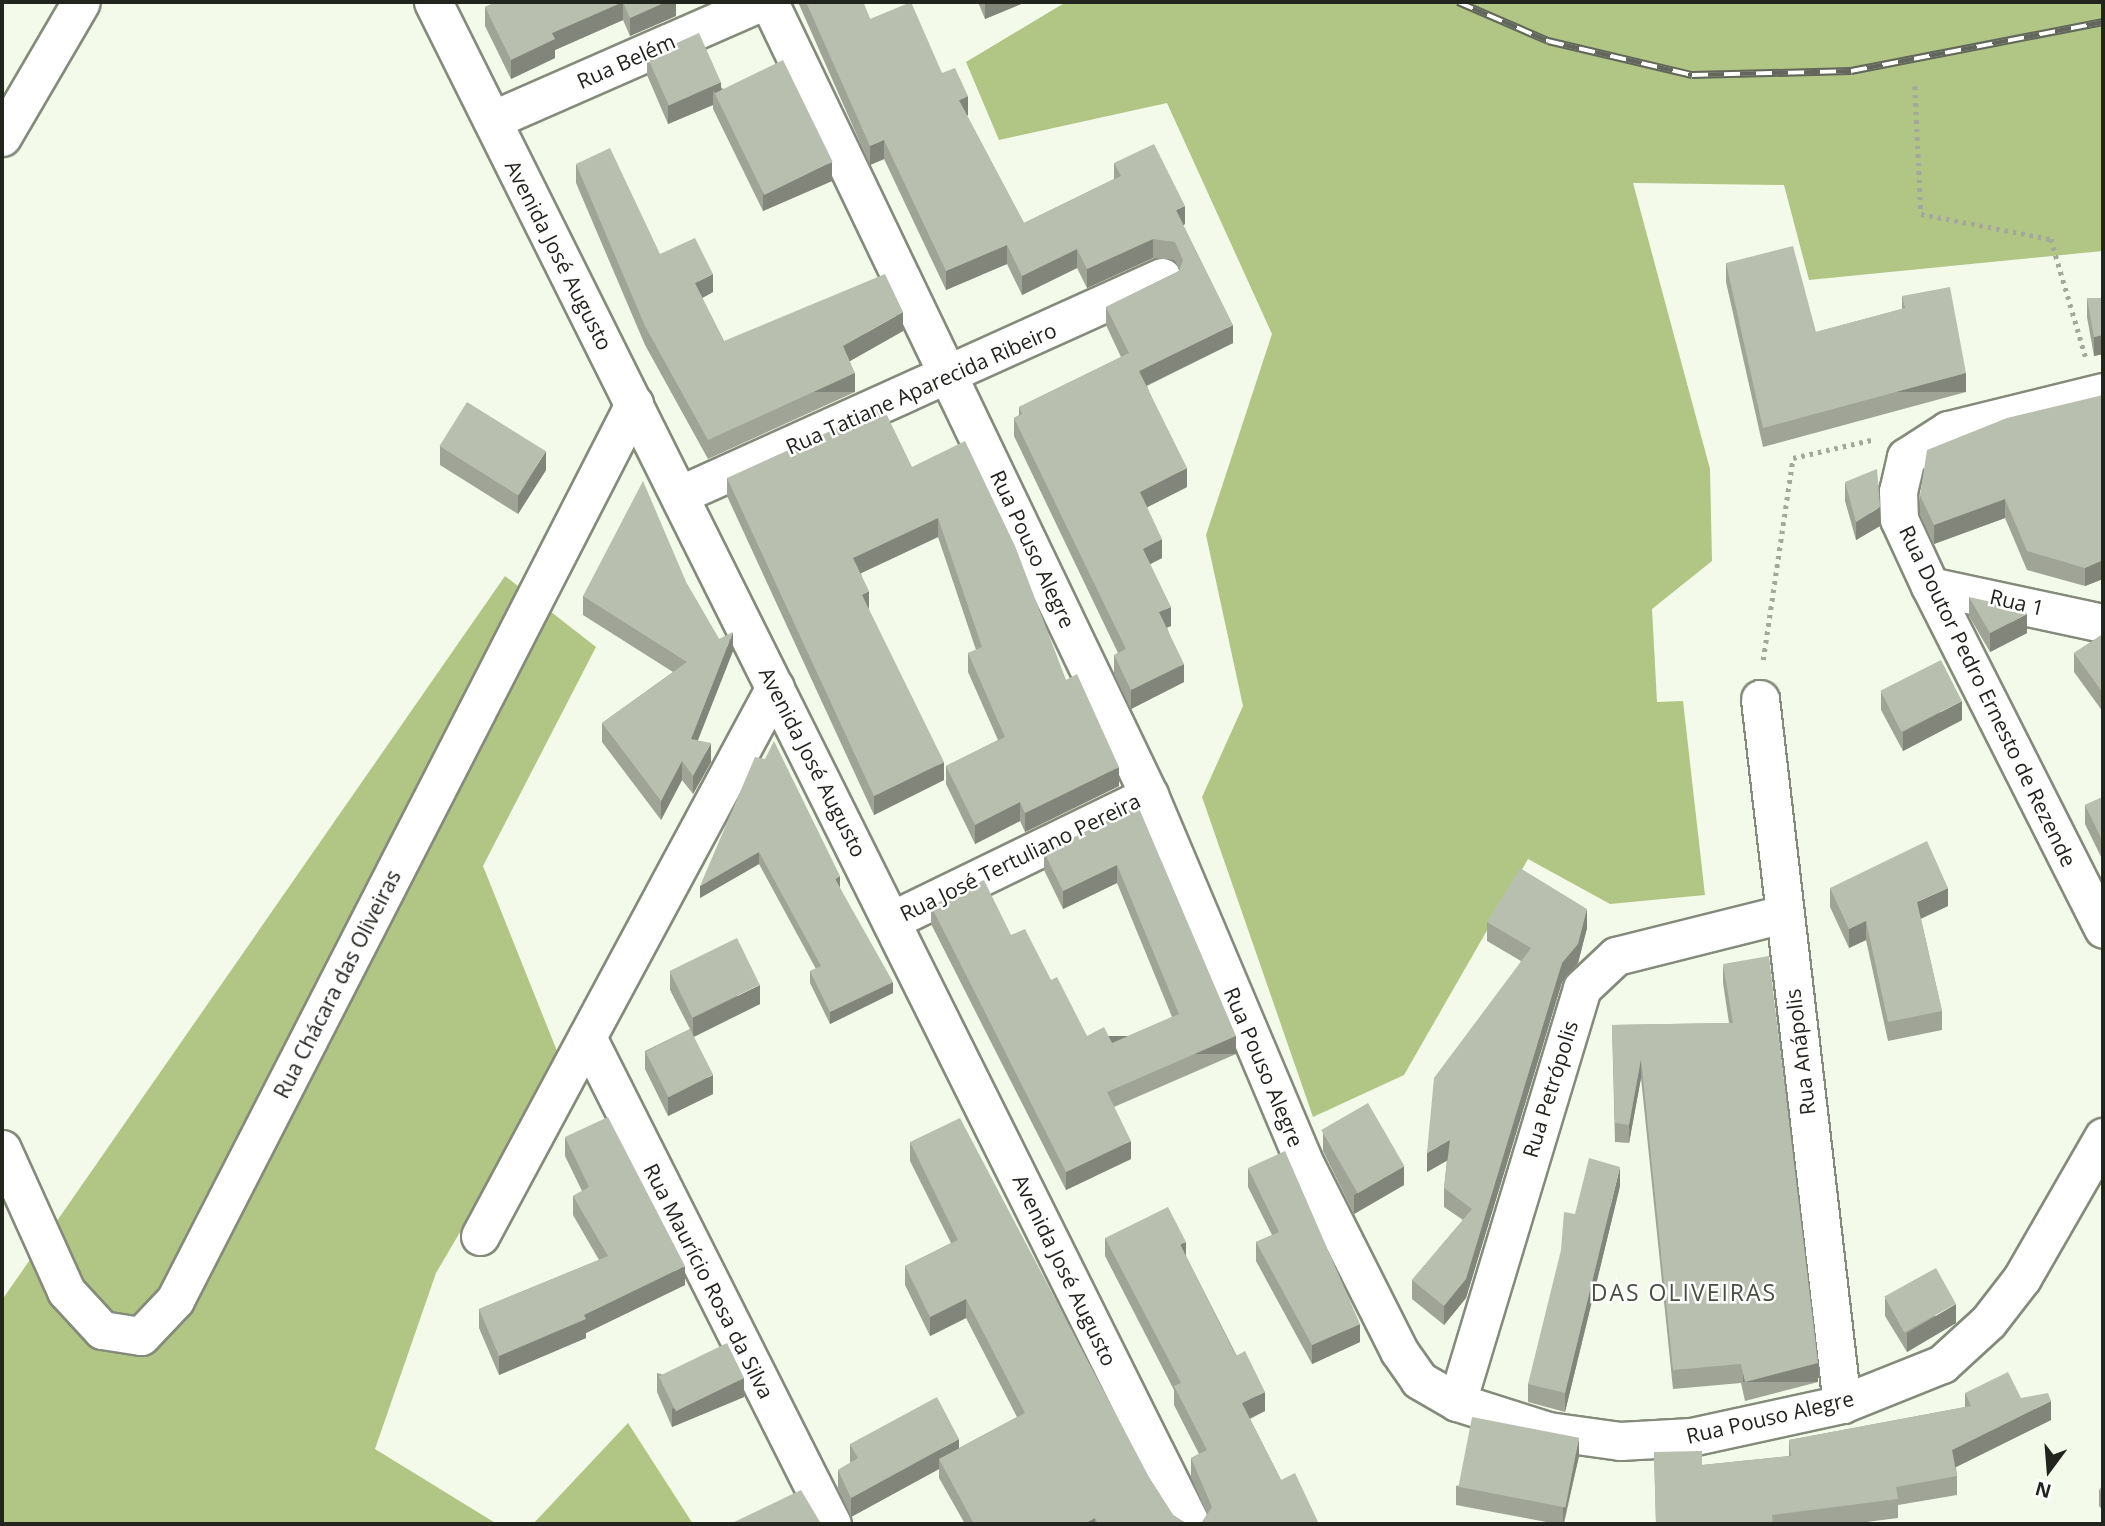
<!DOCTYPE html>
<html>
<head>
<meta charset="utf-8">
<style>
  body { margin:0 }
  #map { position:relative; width:2105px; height:1526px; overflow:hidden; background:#f4fae9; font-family:"Open Sans",sans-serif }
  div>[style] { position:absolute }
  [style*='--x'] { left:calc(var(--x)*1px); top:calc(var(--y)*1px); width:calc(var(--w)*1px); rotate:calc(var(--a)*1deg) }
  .forest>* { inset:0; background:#b1c684 }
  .path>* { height:4.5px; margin-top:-2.25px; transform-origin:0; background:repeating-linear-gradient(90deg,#a3a89b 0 3.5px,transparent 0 8.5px) }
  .roads { filter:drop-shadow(2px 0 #858b7b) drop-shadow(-2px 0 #858b7b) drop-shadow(0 2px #858b7b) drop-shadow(0 -2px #858b7b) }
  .street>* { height:37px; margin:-18.5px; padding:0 18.5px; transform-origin:18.5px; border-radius:18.5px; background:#fff }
  .rail>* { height:8px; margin-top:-4px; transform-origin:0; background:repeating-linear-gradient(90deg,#fff 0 16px,#62665c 0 32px); box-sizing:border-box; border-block:2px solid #62665c }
  .wall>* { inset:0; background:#9fa496 }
  .shaded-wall>* { inset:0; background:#82867a; transform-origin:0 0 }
  .building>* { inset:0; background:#b9bfae; transform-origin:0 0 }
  span { translate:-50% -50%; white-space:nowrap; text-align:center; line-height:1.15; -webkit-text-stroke:5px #fff; paint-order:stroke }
  .street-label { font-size:21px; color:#22251e }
  .neighbourhood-label { font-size:23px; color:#494e3f; letter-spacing:2px }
  .frame { position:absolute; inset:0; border:4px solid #22251e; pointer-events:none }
  .north { position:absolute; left:2014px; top:1435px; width:70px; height:70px; -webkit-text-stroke:5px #fff; paint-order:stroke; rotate:196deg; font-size:19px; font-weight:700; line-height:28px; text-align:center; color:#22251e }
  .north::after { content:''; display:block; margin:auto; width:24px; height:32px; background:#22251e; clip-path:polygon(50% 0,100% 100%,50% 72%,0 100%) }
</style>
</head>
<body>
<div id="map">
  <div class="forest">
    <div style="clip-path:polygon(1066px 2px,2103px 2px,2103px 251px,1809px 280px,1784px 185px,1633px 183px,1710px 469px,1712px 561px,1652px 609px,1657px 702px,1683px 701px,1705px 895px,1610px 904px,1528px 859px,1404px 1075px,1313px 1117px,1202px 797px,1243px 706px,1206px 535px,1272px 334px,1167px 103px,999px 140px,966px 62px)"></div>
    <div style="clip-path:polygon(505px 576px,596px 647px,483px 866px,561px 1061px,436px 1273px,375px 1449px,497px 1524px,2px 1524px,2px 1300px)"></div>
    <div style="clip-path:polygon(628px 1423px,693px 1524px,533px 1524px)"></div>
  </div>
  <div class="path">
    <div style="--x:1915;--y:86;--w:128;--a:87.3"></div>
    <div style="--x:1921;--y:214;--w:132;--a:10.9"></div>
    <div style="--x:2051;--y:239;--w:124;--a:73.6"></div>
    <div style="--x:1763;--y:660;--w:204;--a:-81.6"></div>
    <div style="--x:1793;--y:458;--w:80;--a:-13"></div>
  </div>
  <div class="roads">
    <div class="street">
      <div style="--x:433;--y:2;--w:1700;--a:63.53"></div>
      <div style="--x:769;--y:2;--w:879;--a:64.4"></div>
      <div style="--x:1149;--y:795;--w:403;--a:67.1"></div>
      <div style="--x:1306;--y:1166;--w:207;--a:63.3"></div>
      <div style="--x:1399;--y:1351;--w:35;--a:55"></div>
      <div style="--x:1419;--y:1380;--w:44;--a:30.1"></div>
      <div style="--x:1457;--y:1402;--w:96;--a:17.7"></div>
      <div style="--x:1548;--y:1431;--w:73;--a:7.9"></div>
      <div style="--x:1620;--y:1441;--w:71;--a:-3.2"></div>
      <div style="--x:1691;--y:1437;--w:155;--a:-12.3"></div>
      <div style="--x:1842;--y:1404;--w:108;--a:-21.8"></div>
      <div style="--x:1942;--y:1364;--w:62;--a:-42.4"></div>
      <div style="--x:1988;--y:1322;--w:56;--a:-52.3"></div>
      <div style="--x:2022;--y:1278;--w:163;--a:-60.1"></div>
      <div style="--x:492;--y:120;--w:294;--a:-23.7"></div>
      <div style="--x:2;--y:137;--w:156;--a:-59.7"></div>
      <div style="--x:2103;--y:392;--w:160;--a:166.2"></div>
      <div style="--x:1948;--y:430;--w:50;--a:147.3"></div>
      <div style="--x:1906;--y:457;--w:35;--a:103"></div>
      <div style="--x:1898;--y:491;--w:28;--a:88"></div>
      <div style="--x:1899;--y:519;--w:74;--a:65.2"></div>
      <div style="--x:1930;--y:586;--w:384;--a:63.2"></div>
      <div style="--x:679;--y:495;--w:530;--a:-24.29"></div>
      <div style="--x:1930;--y:586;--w:177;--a:12.1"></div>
      <div style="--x:1760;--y:699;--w:710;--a:83.37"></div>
      <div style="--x:892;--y:920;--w:286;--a:-25.9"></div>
      <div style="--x:587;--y:1037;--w:545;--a:63.29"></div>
      <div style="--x:2;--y:1149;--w:156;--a:65.7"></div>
      <div style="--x:66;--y:1291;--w:53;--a:47.3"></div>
      <div style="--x:102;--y:1330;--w:39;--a:9"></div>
      <div style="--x:141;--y:1336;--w:50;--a:-46.6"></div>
      <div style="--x:175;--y:1300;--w:1007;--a:-62.87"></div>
      <div style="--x:480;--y:1236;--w:623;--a:-61.75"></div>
      <div style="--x:1457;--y:1402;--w:432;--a:-73.2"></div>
      <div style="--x:1582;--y:988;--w:47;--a:-43.3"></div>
      <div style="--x:1616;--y:956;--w:172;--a:-14.1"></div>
    </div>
  </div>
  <div class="rail">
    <div style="--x:1458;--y:2;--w:98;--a:23.4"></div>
    <div style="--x:1548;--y:41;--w:148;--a:13.3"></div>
    <div style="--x:1692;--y:75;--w:159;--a:-1.4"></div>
    <div style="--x:1851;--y:71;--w:257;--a:-11"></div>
  </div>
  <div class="wall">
    <div style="clip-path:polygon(496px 2px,676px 2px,676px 16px,630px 36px,623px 20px,555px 50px,555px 58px,511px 79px,485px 26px,485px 7px)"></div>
    <div style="clip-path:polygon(798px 2px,863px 2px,870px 19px,942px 73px,968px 115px,967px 116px,1024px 223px,1114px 179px,1114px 163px,1185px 224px,1183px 225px,1233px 343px,1147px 386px,1187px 487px,1147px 507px,1162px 558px,1150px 564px,1171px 626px,1167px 627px,1184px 682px,1131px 709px,1114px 674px,1114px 655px,1118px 653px,1014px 436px,1014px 418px,1019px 415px,1019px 407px,1121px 357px,1106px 325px,1106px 307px,1179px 271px,1175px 260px,1153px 258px,1087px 288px,1077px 268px,1022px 295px,1007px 264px,946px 290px,884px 159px,870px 165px)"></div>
    <div style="clip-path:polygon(978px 2px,1026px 2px,985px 19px)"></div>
    <div style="clip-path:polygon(647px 56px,721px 87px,832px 181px,763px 211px,713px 109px,713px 105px,668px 124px,647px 75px)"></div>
    <div style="clip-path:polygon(576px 164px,660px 254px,713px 292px,702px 298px,724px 341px,903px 331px,850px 361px,855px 392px,708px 459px,645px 345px,576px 183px)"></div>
    <div style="clip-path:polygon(1726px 263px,1816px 332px,1902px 309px,1902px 296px,1966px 392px,1763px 447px,1726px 282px)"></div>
    <div style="clip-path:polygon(2087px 298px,2103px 298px,2103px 354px,2094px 356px,2087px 317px)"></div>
    <div style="clip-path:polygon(2103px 395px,2103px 579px,2085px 586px,2027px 570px,2005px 518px,1934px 544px,1920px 514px,1920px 495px)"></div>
    <div style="clip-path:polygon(440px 446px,546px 470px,518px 514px,440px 465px)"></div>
    <div style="clip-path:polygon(912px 467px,1066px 680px,1119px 786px,1025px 832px,1020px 821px,975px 844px,946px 784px,946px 766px,998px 740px,968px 672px,968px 653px,976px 650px,938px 537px,861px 573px,869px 610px,944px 780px,874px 815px,727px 496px,727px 478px)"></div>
    <div style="clip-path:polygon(1845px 482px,1880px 526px,1856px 540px,1845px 501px)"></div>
    <div style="clip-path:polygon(687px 584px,719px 639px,733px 651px,697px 741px,711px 762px,693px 794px,682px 780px,661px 820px,602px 742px,602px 723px,673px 672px,583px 615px,583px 596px)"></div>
    <div style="clip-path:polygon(1969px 597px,2027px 633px,1990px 652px,1969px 616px)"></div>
    <div style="clip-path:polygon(2103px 634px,2103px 712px,2074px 672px,2074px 653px)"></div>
    <div style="clip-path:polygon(1881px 691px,1962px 720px,1903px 751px,1881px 710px)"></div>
    <div style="clip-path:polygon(765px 759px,840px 888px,893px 993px,830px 1024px,810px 983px,810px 971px,816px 969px,759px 864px,700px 898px)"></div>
    <div style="clip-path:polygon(2103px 797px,2103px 861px,2085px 824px,2085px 805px)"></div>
    <div style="clip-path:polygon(1138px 806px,1236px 1054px,1114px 1107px,1131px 1159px,1066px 1190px,931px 924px,931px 906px,1011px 935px,1051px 980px,1087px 1036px,1112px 1043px,1172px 1017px,1117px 883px,1063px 909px,1044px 870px,1044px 852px)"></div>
    <div style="clip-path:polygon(1830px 888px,1948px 906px,1921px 919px,1942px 1011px,1942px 1030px,1888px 1041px,1866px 940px,1849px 948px,1830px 907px)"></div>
    <div style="clip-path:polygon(1487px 922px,1587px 928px,1578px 963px,1562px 982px,1466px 1298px,1444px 1325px,1412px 1299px,1412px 1280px,1463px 1220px,1444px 1207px,1444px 1188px,1447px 1160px,1427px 1172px,1521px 961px,1487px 941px)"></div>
    <div style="clip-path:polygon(1723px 964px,1818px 1382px,1745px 1401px,1741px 1383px,1673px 1389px,1641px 1078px,1629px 1143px,1615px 1142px,1612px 1025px,1729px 1023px,1723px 983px)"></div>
    <div style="clip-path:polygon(670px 971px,760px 1004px,694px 1037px,713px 1094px,668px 1116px,645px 1069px,645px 1051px,690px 1029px,670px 990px)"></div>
    <div style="clip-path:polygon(1323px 1132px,1404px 1185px,1354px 1214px,1323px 1151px)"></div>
    <div style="clip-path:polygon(565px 1137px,685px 1285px,586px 1333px,586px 1338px,499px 1375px,479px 1328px,479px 1309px,599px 1260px,573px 1215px,573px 1196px,582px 1191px,565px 1156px)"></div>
    <div style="clip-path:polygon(910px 1142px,1150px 1479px,1173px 1515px,1187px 1524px,965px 1524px,939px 1478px,939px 1469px,851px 1517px,838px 1488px,838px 1470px,850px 1463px,850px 1444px,959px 1448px,1017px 1417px,966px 1318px,930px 1336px,905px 1285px,905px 1266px,951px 1243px,910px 1161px)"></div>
    <div style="clip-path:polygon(1248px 1168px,1360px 1342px,1312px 1364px,1256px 1261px,1256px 1242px,1272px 1235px,1248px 1187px)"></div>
    <div style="clip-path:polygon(1620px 1186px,1565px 1412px,1528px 1402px,1528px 1384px)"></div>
    <div style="clip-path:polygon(1105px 1238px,1186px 1256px,1265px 1411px,1250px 1419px,1281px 1480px,1201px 1524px,1207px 1514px,1191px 1477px,1191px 1458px,1199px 1454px,1174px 1405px,1174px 1390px,1105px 1256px)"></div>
    <div style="clip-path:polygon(1885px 1298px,1956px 1323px,1907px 1352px,1885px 1316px)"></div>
    <div style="clip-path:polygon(657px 1373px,744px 1397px,672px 1427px,657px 1392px)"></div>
    <div style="clip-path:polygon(1965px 1393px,2021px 1398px,2051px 1420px,1956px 1467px,1957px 1476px,1957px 1495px,1898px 1505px,1898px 1518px,1851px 1524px,1656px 1524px,1654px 1452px,1702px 1465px,1789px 1456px,1789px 1440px,1965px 1407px)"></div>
    <div style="clip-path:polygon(1579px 1456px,1564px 1524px,1557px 1524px,1456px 1505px,1456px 1486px)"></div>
    <div style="clip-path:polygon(2103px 1485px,2103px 1510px,2099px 1506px,2099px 1490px)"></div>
  </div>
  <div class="shaded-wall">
    <div style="clip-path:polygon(623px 2px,623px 20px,555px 50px,555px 58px,511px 79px,511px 60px,552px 33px)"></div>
    <div style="clip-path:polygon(666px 2px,676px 2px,676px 16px,630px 36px,630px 18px)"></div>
    <div style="clip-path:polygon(985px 2px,1026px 2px,985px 19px)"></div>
    <div style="clip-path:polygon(721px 82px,721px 101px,713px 90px,713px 105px,668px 124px,668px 105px)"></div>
    <div style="clip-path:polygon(968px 96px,968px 115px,959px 119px,959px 100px)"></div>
    <div style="clip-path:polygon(884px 140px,884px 159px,870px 165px,870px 146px)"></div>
    <div style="clip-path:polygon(832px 162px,832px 181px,763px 211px,763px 192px)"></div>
    <div style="clip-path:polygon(1185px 206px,1185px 224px,1176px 229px,1176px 210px)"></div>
    <div style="clip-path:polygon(1153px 239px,1153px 258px,1087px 288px,1087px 269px)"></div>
    <div style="clip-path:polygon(1007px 245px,1007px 264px,946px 290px,946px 271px)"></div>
    <div style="clip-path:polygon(1077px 249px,1077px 268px,1022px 295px,1022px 276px)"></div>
    <div style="clip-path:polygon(713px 274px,713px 292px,695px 302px,695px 283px)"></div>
    <div style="clip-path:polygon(903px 312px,903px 331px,843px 365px,843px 346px)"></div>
    <div style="clip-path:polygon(1233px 325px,1233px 343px,1139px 389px,1139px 371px)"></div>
    <div style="clip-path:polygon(2103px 335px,2103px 354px,2094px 356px,2094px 337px)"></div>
    <div style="left:855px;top:373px;width:19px;height:162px;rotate:90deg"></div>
    <div style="left:1966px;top:373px;width:19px;height:210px;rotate:90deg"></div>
    <div style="clip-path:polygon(546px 451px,546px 470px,518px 514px,518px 495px)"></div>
    <div style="clip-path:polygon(1187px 468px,1187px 487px,1140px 511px,1140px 492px)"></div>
    <div style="clip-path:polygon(2005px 499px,2005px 518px,1934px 544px,1934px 525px)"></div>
    <div style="clip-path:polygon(1880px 507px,1880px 526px,1856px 540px,1856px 522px)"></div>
    <div style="clip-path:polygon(938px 518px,938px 537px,853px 577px,853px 558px)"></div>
    <div style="clip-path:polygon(1162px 539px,1162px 558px,1143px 568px,1143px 549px)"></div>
    <div style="clip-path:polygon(2103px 560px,2103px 579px,2085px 586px,2085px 568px)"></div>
    <div style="clip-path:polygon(869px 591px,869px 610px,862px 595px)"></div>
    <div style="clip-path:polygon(1171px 607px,1171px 626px,1159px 631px,1159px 612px)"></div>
    <div style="clip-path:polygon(2027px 614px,2027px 633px,1990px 652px,1990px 633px)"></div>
    <div style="clip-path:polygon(733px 632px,733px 651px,691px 758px,691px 739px)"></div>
    <div style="clip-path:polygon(1184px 664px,1184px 682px,1131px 709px,1131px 690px)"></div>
    <div style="clip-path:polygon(1962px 701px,1962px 720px,1903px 751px,1903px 732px)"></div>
    <div style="clip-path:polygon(711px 743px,711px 762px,693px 794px,693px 776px)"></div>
    <div style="clip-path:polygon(682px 761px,682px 780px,661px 820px,661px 801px)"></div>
    <div style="clip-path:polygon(944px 762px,944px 780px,874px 815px,874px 796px)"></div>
    <div style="clip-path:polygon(1119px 767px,1119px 786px,1025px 832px,1025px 813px)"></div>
    <div style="clip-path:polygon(1020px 802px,1020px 821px,975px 844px,975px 825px)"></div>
    <div style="clip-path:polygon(759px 852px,759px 864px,700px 898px,700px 886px)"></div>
    <div style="clip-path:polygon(1117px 865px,1117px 883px,1063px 909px,1063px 891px)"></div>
    <div style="clip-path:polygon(840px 876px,840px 888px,835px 879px)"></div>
    <div style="clip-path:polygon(1948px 888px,1948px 906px,1917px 920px,1917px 902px)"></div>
    <div style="clip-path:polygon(1587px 909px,1587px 928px,1578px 963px,1562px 982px,1466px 1298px,1444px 1325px,1444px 1306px,1562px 963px)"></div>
    <div style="clip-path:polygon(1866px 921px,1866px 940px,1849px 948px,1849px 929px)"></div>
    <div style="clip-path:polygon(893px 982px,893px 993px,830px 1024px,830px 1012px)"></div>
    <div style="clip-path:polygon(760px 985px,760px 1004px,693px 1037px,693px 1018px)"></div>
    <div style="left:1236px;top:1036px;width:18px;height:141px;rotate:90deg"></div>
    <div style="clip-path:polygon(1641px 1059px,1641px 1078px,1629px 1143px,1629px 1125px)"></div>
    <div style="clip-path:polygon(713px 1075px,713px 1094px,668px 1116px,668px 1097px)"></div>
    <div style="clip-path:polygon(1450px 1140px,1450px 1159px,1427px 1172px,1427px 1153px)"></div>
    <div style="clip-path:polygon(1131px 1141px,1131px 1159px,1066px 1190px,1066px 1172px)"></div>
    <div style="clip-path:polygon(1404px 1166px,1404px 1185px,1354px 1214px,1354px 1195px)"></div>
    <div style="clip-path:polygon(1620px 1167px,1620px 1186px,1565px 1412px,1565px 1393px)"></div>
    <div style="clip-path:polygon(1186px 1242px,1186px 1260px,1180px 1244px)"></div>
    <div style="clip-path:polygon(685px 1266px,685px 1285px,586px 1333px,586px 1338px,499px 1375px,499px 1356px)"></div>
    <div style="clip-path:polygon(966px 1299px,966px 1318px,930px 1336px,930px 1317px)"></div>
    <div style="clip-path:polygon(1956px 1304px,1956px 1323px,1907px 1352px,1907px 1333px)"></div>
    <div style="clip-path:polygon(1360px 1324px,1360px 1342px,1312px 1364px,1312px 1345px)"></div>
    <div style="left:1818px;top:1363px;width:19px;height:75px;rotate:90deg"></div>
    <div style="clip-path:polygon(744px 1378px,744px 1397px,672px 1427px,672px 1409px)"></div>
    <div style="clip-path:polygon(1265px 1392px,1265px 1411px,1242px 1422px,1242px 1403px)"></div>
    <div style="clip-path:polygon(2051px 1401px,2051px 1420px,1952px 1469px,1952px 1450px)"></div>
    <div style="clip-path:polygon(1579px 1438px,1579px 1456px,1563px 1524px,1563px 1507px)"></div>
    <div style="clip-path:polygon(959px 1439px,959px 1457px,939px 1459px,939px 1469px,851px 1517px,851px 1498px)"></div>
    <div style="clip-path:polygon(1095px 1518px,1095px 1524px,1084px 1524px)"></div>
  </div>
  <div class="building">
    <div style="clip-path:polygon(496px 2px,623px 2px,552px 33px,555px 39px,511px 60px,485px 7px)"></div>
    <div style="clip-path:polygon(623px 2px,666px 2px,630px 18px)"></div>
    <div style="clip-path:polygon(806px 2px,863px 2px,870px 19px,911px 2px,942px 73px,955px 68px,968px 96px,959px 100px,1024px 223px,1121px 176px,1114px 163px,1154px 144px,1185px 206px,1176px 210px,1233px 325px,1139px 371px,1187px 468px,1140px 492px,1162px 539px,1143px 549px,1171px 607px,1159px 612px,1184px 664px,1131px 690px,1114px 655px,1126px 649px,1014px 418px,1022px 414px,1019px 407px,1129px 353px,1106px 307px,1179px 271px,1183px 260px,1175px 242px,1153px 239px,1087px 269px,1077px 249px,1022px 276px,1007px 245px,946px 271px,884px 140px,870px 146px)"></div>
    <div style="left:699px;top:33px;width:54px;height:57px;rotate:66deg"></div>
    <div style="left:783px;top:60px;width:113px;height:76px;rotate:64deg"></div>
    <div style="clip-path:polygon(610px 148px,660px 254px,695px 238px,713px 274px,695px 283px,724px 341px,885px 274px,903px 312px,843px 346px,855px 373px,708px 440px,645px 326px,576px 164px)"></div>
    <div style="clip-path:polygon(1793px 246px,1816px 332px,1905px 308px,1902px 296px,1950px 287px,1966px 373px,1763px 428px,1726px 263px)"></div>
    <div style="clip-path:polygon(2087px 298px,2103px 298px,2103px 335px,2094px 337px)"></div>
    <div style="clip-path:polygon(2103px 395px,2103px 560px,2085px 568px,2027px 551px,2005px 499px,1934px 525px,1920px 495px,1927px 450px,2007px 418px)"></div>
    <div style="left:467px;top:402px;width:93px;height:52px;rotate:32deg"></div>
    <div style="clip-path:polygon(883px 407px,912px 467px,965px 441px,1015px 546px,1066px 680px,1077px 674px,1119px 767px,1025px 813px,1020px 802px,975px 825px,946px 766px,1005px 737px,968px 653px,982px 647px,938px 518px,853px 558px,869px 591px,862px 595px,944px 762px,874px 796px,727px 478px)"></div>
    <div style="clip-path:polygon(1877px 469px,1880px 507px,1856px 522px,1845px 482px)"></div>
    <div style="clip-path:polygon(643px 481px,687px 584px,719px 639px,733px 632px,691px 739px,711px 743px,693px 776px,682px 761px,661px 801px,602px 723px,687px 662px,583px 596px)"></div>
    <div style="clip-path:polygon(1969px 597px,2023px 609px,2027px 614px,1990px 633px)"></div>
    <div style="clip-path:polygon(2103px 634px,2103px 693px,2074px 653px)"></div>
    <div style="left:1941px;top:660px;width:46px;height:68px;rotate:63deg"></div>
    <div style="clip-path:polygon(774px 741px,840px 876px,835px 879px,893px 982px,830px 1012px,810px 971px,821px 966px,759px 852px,700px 886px,755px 757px,765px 759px)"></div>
    <div style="clip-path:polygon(2103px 797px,2103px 842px,2085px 805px)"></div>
    <div style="clip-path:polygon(1138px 806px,1236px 1036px,1107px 1092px,1131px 1141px,1066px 1172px,931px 906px,984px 880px,1011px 935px,1025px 929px,1051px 980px,1057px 977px,1087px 1036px,1104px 1027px,1112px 1043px,1179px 1014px,1117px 865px,1063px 891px,1044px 852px)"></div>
    <div style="clip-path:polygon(1927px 841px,1948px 888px,1917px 902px,1942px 1011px,1888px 1022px,1866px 921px,1849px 929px,1830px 888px)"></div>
    <div style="clip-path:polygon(1520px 868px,1587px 909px,1578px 944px,1562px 963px,1466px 1279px,1444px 1306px,1412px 1280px,1472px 1209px,1444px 1188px,1450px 1140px,1427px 1153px,1434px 1078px,1531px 948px,1487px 922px)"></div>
    <div style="left:737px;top:938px;width:52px;height:75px;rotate:64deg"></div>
    <div style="clip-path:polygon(1769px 956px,1818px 1363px,1745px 1382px,1741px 1364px,1673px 1370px,1641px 1059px,1629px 1125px,1615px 1123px,1612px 1025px,1733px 1023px,1723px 964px)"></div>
    <div style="left:690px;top:1029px;width:51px;height:50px;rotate:63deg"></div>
    <div style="left:1368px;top:1103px;width:73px;height:54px;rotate:60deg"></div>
    <div style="clip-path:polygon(608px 1117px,685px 1266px,584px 1315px,586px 1319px,499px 1356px,479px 1309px,608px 1256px,573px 1196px,589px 1187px,565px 1137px)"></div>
    <div style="clip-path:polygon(960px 1118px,1150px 1479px,1173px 1515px,1187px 1524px,1098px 1524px,1095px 1518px,1084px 1524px,974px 1524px,939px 1459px,1025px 1413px,966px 1299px,930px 1317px,905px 1266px,958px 1240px,910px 1142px)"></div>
    <div style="clip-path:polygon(1285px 1151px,1360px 1324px,1312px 1345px,1256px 1242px,1279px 1232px,1248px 1168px)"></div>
    <div style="clip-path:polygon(1589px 1158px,1620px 1167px,1565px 1393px,1528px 1384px,1561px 1250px,1564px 1212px,1575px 1214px)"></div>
    <div style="clip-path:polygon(1168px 1207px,1186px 1242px,1180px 1244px,1236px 1356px,1245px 1351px,1265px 1392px,1242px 1403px,1281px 1480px,1295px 1473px,1319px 1524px,1198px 1524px,1201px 1524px,1212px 1507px,1191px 1458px,1207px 1450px,1174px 1386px,1181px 1383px,1105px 1238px)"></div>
    <div style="left:1936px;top:1268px;width:41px;height:59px;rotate:61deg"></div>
    <div style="left:727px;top:1343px;width:39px;height:76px;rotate:64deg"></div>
    <div style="clip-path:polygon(2008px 1372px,2021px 1398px,2048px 1393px,2051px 1401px,1952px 1450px,1957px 1476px,1896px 1487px,1898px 1499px,1772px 1515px,1773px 1524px,1656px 1524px,1654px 1452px,1702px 1451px,1702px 1465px,1791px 1456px,1789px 1440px,1971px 1406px,1965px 1393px)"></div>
    <div style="clip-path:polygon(937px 1397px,959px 1439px,851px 1498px,838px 1470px,858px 1458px,850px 1444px)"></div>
    <div style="left:1472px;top:1417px;width:109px;height:71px;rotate:11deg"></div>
    <div style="clip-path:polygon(2103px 1485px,2103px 1494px,2099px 1490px)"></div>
    <div style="clip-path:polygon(801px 1490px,820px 1522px,828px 1524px,730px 1524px)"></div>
  </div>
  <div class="street-label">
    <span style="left:626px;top:61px;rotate:-24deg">Rua Belém</span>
    <span style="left:559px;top:255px;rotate:63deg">Avenida José Augusto</span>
    <span style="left:921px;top:388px;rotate:-24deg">Rua Tatiane Aparecida Ribeiro</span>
    <span style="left:1033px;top:549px;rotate:65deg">Rua Pouso Alegre</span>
    <span style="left:2017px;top:602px;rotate:13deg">Rua 1</span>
    <span style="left:1988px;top:696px;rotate:64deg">Rua Doutor Pedro Ernesto de Rezende</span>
    <span style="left:813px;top:762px;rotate:63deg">Avenida José Augusto</span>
    <span style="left:1020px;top:857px;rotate:-26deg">Rua José Tertuliano Pereira</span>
    <span style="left:337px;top:984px;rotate:-63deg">Rua Chácara das Oliveiras</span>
    <span style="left:1800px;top:1052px;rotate:-97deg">Rua Anápolis</span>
    <span style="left:1264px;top:1067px;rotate:67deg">Rua Pouso Alegre</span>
    <span style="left:1550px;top:1089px;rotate:-73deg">Rua Petrópolis</span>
    <span style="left:1065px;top:1270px;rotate:64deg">Avenida José Augusto</span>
    <span style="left:709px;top:1281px;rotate:63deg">Rua Maurício Rosa da Silva</span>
    <span style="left:1770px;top:1417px;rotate:-13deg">Rua Pouso Alegre</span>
  </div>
  <div class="neighbourhood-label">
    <span style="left:1684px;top:1292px">DAS OLIVEIRAS</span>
  </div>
  <div class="frame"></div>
  <div class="north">N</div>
</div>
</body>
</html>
